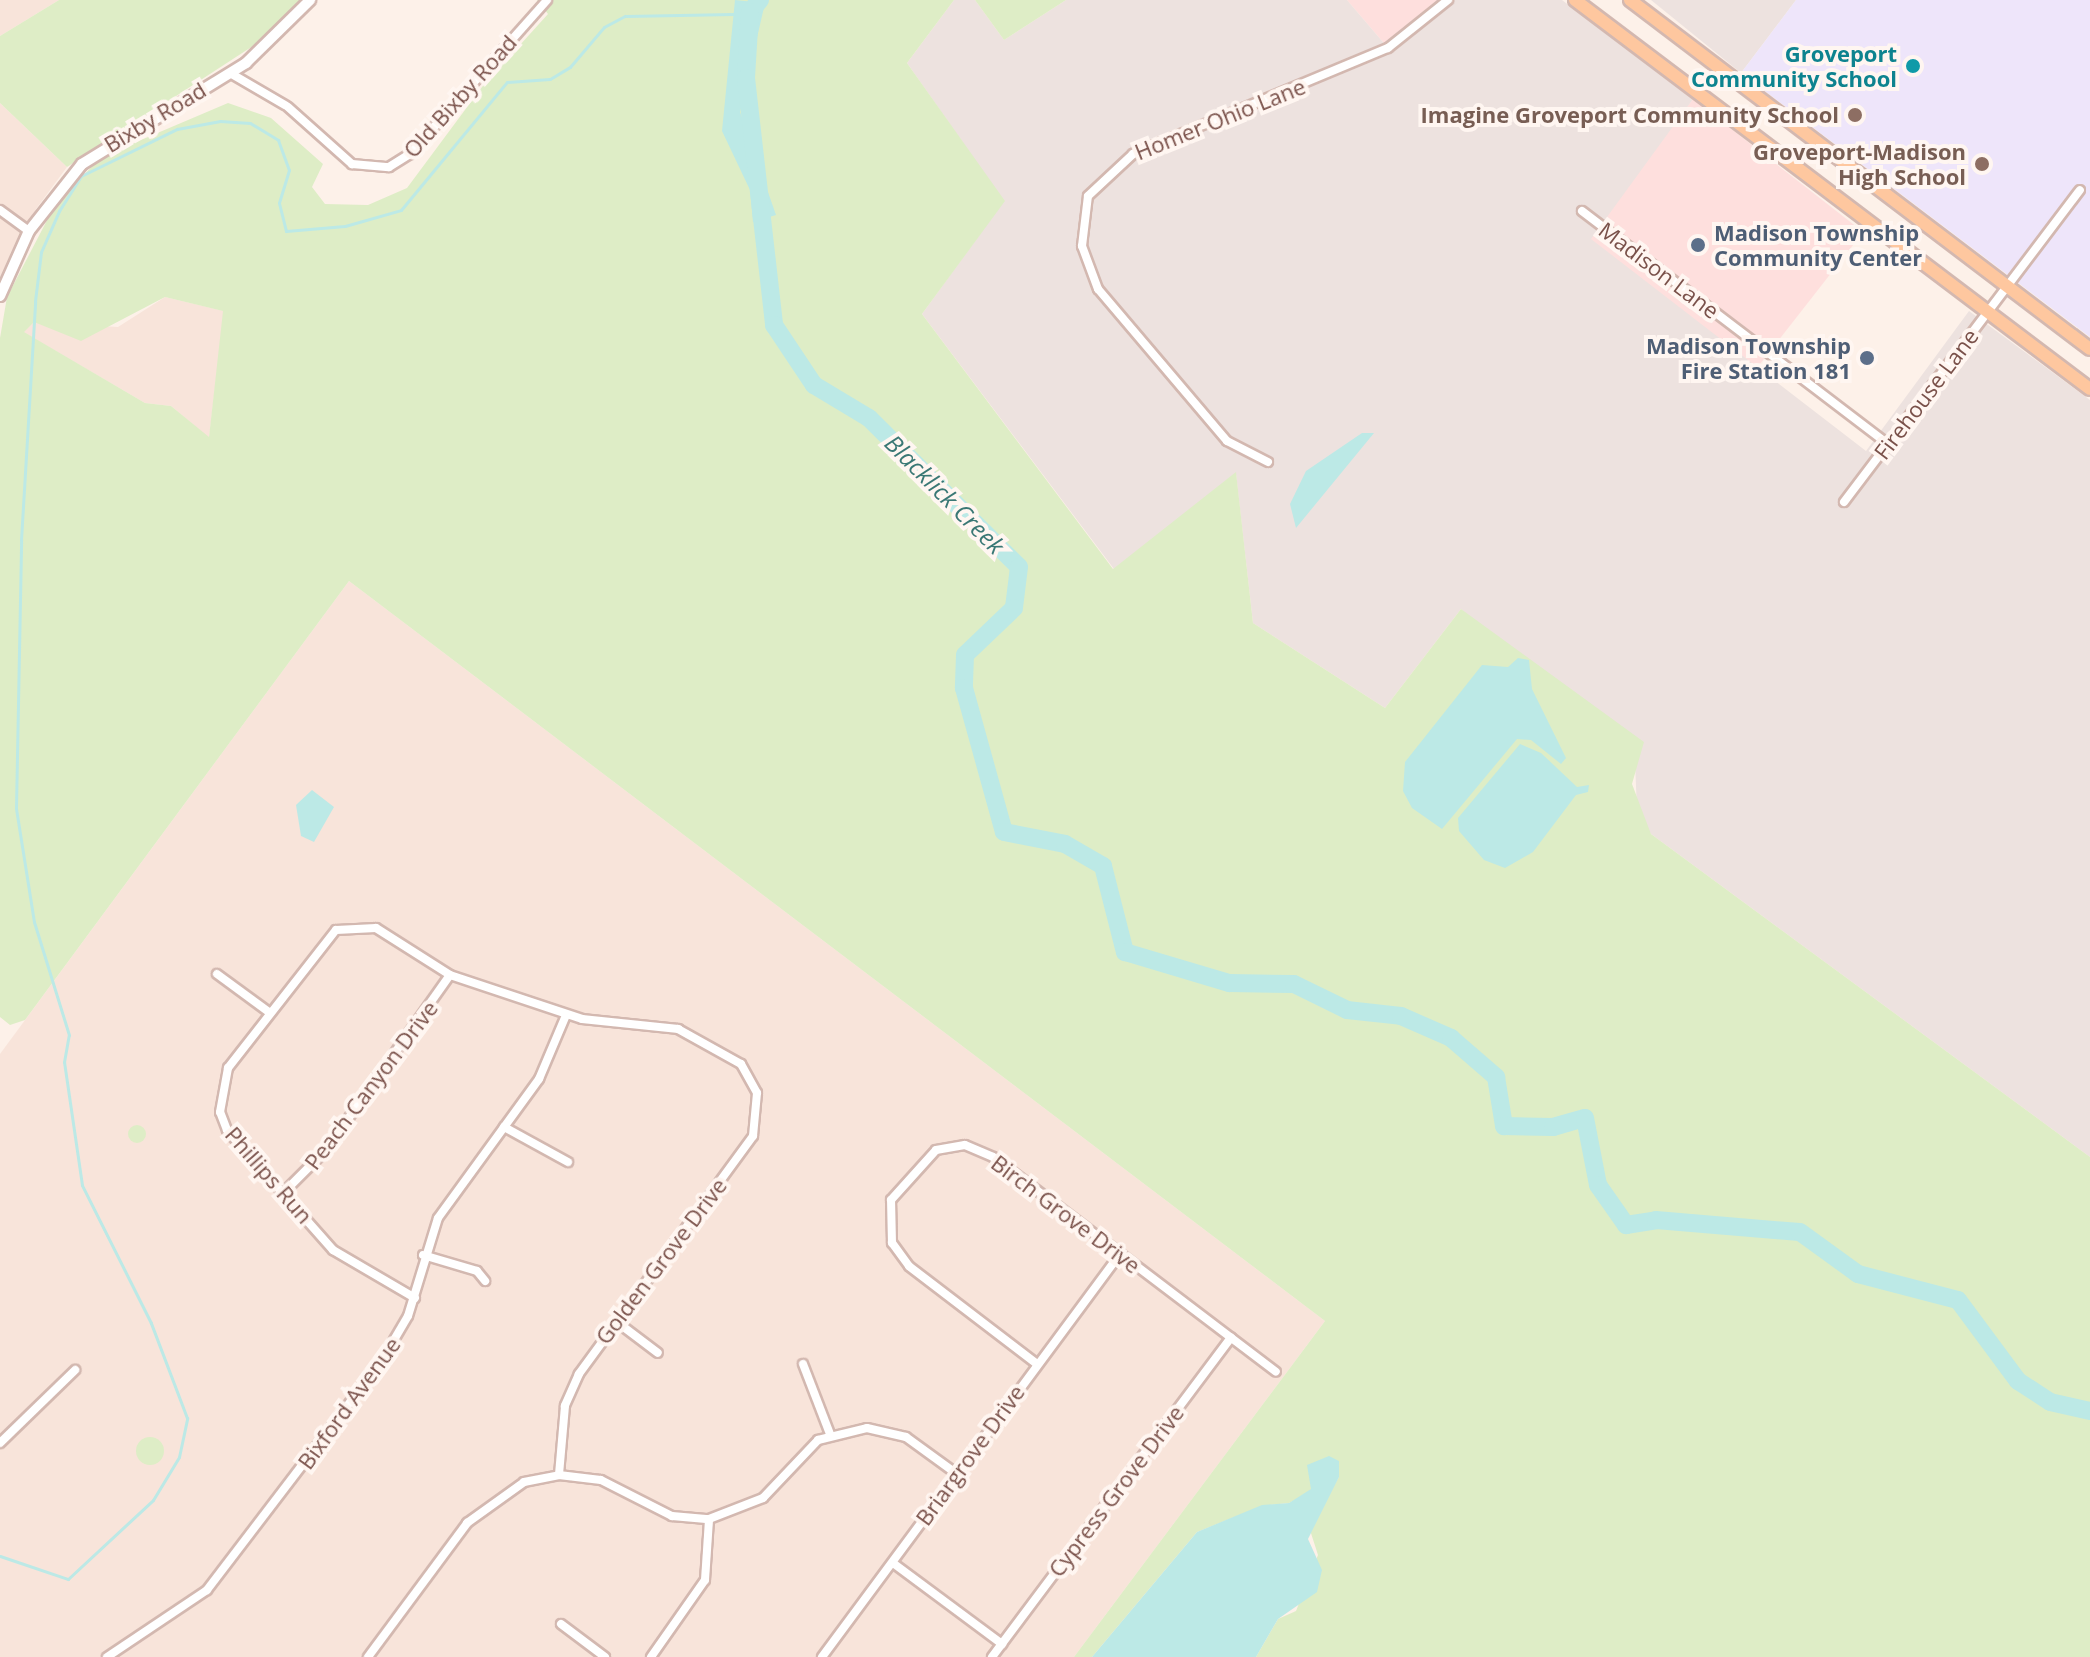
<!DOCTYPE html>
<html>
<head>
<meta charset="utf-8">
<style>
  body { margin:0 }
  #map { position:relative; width:2090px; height:1657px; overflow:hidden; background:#fdf1e9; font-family:"Open Sans",sans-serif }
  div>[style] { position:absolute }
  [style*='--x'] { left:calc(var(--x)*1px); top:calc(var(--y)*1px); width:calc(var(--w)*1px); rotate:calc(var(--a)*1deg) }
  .residential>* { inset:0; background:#f8e4da }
  .commercial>* { inset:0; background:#fedfdd; transform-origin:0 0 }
  .industrial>* { inset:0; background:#ede2df }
  .education>* { inset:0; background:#eee5fa }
  .green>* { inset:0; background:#deedc6 }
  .round { border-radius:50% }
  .water>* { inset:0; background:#bce9e6 }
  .stream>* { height:3px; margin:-1.5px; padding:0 1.5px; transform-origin:1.5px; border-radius:1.5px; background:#bce9e6 }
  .river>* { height:18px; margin:-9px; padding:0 9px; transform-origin:9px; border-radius:9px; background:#bce9e6 }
  .roads { filter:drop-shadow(2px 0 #d3b8b0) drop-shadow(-2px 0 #d3b8b0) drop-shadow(0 2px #d3b8b0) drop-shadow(0 -2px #d3b8b0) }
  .minor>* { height:8px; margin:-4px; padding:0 4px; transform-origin:4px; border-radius:4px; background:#fff }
  .tertiary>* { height:10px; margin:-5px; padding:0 5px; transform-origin:5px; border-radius:5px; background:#fff }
  .primary>* { height:12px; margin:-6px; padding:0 6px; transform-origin:6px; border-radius:6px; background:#fec79f }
  .dots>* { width:22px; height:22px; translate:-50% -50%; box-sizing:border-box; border:4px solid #fff6f1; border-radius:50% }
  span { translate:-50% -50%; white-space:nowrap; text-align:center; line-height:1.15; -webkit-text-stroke:8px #fff6f1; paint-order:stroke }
  .culture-label { font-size:22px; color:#0d838f; font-weight:700 }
  .right { translate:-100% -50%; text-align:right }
  .street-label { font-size:22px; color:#7a514a }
  .education-label { font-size:22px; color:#785e54; font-weight:700 }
  .service-label { font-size:22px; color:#4e5e75; font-weight:700 }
  .left { translate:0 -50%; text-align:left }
  .water-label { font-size:24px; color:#3a7875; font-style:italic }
</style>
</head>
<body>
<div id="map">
  <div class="residential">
    <div style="clip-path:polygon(0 0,59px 0,0 36px)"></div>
    <div style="clip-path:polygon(0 103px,67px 167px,36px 209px,0 287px)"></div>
    <div style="clip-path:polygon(165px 297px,224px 311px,209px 438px,171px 406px,145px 403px,23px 332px,34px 322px,118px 327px)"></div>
    <div style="clip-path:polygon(349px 581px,1325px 1321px,1074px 1657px,0 1657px,0 1054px)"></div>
  </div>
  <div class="commercial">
    <div style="clip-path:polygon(1347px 0,1448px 0,1388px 48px)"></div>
    <div style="left:1693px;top:99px;width:216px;height:174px;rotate:38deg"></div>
  </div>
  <div class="industrial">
    <div style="clip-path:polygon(954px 0,975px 0,1004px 40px,1066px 0,1347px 0,1388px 48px,1448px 0,1562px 0,1693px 99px,1591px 239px,1866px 451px,1969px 311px,2090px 400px,2090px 1157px,1651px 834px,1637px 811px,1635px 761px,1461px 609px,1385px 708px,1253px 623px,1236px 474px,1114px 569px,922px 314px,1004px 201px,907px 63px)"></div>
    <div style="clip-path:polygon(1651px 0,1796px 0,1741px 73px)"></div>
  </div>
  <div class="education">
    <div style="clip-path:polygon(1796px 0,2090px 0,2090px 337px,1741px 73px)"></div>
  </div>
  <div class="green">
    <div style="clip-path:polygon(59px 0,300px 0,270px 35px,67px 167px,0 103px,0 36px)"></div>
    <div style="clip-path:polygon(evenodd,537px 0,954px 0,907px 63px,1005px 201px,922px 314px,1113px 569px,1236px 472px,1253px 623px,1385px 708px,1461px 609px,1644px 742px,1632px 784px,1651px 834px,2090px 1157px,2090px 1657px,1256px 1657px,1278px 1619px,1296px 1611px,1318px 1555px,1309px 1527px,1339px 1477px,1289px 1503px,1262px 1506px,1197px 1532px,1092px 1657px,1074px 1657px,1325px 1321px,349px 581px,25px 1020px,10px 1025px,0 1017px,0 338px,7px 297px,55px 205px,101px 157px,228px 103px,271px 118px,323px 164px,312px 187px,325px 204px,368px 205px,407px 188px,482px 87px,548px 14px,537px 0,165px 297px,223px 311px,209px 437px,171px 406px,145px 403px,24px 332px,34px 322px,81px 341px,165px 297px)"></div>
    <div style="clip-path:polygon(975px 0,1066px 0,1004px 40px)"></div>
    <div class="round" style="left:128px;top:1125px;width:18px;height:18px"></div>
    <div class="round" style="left:136px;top:1437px;width:28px;height:28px"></div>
  </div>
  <div class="water">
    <div style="clip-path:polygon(735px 0,765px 3px,740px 112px,776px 215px,753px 222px,750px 190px,722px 131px)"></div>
    <div style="clip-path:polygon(1362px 433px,1374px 433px,1296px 528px,1290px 504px,1306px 471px)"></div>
    <div style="clip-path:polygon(1518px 658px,1529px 660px,1532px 689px,1566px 758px,1561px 764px,1531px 740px,1517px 739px,1442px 829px,1412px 808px,1403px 791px,1405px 762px,1482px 665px,1508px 667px)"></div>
    <div style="clip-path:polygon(1520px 744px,1541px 753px,1577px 787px,1589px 785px,1588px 792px,1576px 795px,1533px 852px,1505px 868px,1484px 860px,1459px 831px,1458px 818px)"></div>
    <div style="clip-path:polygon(312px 790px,334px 807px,314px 842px,301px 836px,296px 805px)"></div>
    <div style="clip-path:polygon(1329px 1456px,1339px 1461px,1339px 1477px,1308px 1539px,1322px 1570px,1317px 1592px,1278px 1619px,1256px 1657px,1092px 1657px,1197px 1532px,1262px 1505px,1289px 1503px,1311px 1489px,1307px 1465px)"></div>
  </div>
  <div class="stream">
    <div style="--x:0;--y:1556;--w:72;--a:18.7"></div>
    <div style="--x:68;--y:1579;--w:116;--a:-42.9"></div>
    <div style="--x:153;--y:1500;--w:50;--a:-58.8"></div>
    <div style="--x:179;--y:1457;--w:40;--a:-78"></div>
    <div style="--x:187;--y:1418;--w:102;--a:-110.8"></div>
    <div style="--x:151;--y:1323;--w:154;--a:-116.6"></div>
    <div style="--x:82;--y:1185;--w:124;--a:-98.3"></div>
    <div style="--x:64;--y:1062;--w:27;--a:-80"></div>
    <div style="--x:69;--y:1035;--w:118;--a:-107.2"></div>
    <div style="--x:34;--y:922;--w:115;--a:-99"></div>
    <div style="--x:16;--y:808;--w:268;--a:-88.9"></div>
    <div style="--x:21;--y:540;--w:239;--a:-86.6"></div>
    <div style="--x:35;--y:301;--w:49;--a:-83"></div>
    <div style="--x:41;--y:252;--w:45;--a:-66.3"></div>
    <div style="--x:59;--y:211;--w:41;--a:-57.8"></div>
    <div style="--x:81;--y:176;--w:107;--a:-26.1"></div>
    <div style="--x:177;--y:129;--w:44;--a:-10.5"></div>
    <div style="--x:220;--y:121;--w:30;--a:4"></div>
    <div style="--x:250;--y:123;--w:33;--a:31"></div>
    <div style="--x:278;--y:140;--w:32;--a:70"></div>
    <div style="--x:289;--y:170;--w:34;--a:107"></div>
    <div style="--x:279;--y:203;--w:29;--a:76"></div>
    <div style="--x:286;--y:231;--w:59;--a:-4.8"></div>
    <div style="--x:345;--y:226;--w:58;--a:-15.9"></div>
    <div style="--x:401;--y:210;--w:166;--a:-50.4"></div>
    <div style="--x:507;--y:82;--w:43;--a:-4"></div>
    <div style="--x:550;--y:79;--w:23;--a:-31"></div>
    <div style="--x:570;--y:67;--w:52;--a:-49.6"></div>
    <div style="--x:604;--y:27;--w:24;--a:-28"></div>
    <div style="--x:625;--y:16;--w:109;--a:-1.1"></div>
  </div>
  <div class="river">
    <div style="--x:760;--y:0;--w:16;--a:130"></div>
    <div style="--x:750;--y:12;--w:66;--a:93.5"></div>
    <div style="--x:746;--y:78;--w:249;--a:83.5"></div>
    <div style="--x:774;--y:325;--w:72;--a:56.3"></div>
    <div style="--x:814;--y:385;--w:64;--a:31"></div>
    <div style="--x:869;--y:418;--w:211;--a:44.8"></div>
    <div style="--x:1019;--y:567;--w:41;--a:97"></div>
    <div style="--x:1014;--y:608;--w:68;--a:136.2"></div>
    <div style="--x:965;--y:655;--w:33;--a:92"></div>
    <div style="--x:964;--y:688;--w:149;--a:74.5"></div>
    <div style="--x:1004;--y:832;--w:62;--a:11.1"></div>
    <div style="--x:1065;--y:844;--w:44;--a:30.1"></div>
    <div style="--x:1103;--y:866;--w:89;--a:75.7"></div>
    <div style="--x:1125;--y:952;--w:109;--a:16.6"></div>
    <div style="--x:1229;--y:983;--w:65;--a:0.9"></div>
    <div style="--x:1294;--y:984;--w:59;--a:26.1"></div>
    <div style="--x:1347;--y:1010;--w:54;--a:6.3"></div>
    <div style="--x:1401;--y:1016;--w:55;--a:23.7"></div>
    <div style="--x:1451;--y:1038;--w:60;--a:40.9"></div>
    <div style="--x:1496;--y:1077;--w:50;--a:80.7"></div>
    <div style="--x:1504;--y:1126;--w:49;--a:1.2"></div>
    <div style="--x:1553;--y:1127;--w:33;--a:-16"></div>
    <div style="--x:1585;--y:1118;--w:68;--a:79"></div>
    <div style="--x:1598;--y:1185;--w:49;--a:55"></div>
    <div style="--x:1626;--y:1225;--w:30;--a:-9"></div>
    <div style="--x:1656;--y:1220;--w:144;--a:4.8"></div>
    <div style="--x:1800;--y:1232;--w:72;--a:35.9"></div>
    <div style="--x:1858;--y:1274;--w:103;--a:14.6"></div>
    <div style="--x:1958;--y:1300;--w:101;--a:53.5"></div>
    <div style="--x:2018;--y:1381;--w:38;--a:33"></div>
    <div style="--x:2050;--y:1402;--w:41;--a:12.7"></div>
  </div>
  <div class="roads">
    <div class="minor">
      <div style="--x:230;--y:73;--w:64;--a:30.2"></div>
      <div style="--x:288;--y:107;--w:86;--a:41.7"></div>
      <div style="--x:352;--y:164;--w:37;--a:5"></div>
      <div style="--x:389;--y:167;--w:25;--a:-32"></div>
      <div style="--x:410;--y:154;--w:206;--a:-48.3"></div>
      <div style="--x:0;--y:210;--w:36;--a:36"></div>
      <div style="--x:1582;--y:211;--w:386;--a:37.3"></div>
      <div style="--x:1268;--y:462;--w:46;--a:-152.9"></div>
      <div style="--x:1227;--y:441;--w:199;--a:-130.3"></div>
      <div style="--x:1098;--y:289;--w:46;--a:-110.4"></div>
      <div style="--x:1082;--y:246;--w:50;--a:-83.2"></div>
      <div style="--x:1088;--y:196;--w:62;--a:-43"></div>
      <div style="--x:1133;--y:154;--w:276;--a:-22.6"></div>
      <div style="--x:1388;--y:48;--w:77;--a:-38.7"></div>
      <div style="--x:1844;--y:502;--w:391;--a:-52.9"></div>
      <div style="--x:217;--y:974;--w:64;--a:36.2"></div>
      <div style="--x:504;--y:1127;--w:73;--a:28.7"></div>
      <div style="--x:286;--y:1190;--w:57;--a:-45"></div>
      <div style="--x:326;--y:1150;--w:214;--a:-54.7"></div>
      <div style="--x:423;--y:1255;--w:56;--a:16.5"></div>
      <div style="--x:477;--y:1271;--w:13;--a:51"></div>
      <div style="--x:415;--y:1298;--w:95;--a:-149.7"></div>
      <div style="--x:333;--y:1250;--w:160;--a:-131.5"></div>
      <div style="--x:227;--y:1130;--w:19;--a:-111"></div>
      <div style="--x:220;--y:1112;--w:45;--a:-79.7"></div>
      <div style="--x:228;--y:1068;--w:175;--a:-52"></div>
      <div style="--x:336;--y:930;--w:40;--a:-2.9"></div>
      <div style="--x:376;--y:928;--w:88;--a:32.4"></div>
      <div style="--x:450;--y:975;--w:139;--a:18.4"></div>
      <div style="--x:582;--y:1019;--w:97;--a:5.9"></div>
      <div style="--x:678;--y:1029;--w:72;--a:29.1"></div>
      <div style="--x:741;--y:1064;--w:33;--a:61"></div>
      <div style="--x:757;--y:1093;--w:43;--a:95.3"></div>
      <div style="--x:753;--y:1136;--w:295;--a:126.2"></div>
      <div style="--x:579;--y:1374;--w:35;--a:114"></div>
      <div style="--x:565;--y:1406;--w:69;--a:95"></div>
      <div style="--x:617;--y:1322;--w:51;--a:37.1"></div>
      <div style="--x:803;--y:1364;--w:75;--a:68.9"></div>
      <div style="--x:1037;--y:1364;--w:161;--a:-142.6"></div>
      <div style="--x:909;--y:1266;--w:29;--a:-126"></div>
      <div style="--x:892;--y:1243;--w:43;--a:-91.3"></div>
      <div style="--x:891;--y:1200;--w:67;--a:-48"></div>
      <div style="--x:936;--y:1150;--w:29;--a:-10"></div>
      <div style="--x:965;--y:1145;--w:30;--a:23"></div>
      <div style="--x:993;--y:1157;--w:355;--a:37.2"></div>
      <div style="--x:0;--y:1443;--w:105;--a:-44.2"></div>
      <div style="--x:893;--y:1563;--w:136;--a:36.6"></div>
      <div style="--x:561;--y:1624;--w:55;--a:36.9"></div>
      <div style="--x:107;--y:1657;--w:120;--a:-33.8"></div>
      <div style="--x:207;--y:1590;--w:287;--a:-52.7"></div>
      <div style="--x:381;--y:1362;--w:53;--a:-59.6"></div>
      <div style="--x:408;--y:1316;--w:102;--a:-73"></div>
      <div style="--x:438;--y:1218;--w:172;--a:-54"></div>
      <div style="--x:539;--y:1079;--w:69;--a:-67.1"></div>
      <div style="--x:368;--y:1657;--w:167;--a:-53.5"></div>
      <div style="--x:467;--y:1523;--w:70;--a:-35.7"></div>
      <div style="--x:524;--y:1482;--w:36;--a:-11"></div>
      <div style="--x:559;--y:1475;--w:42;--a:6.8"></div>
      <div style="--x:601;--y:1480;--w:80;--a:26.9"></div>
      <div style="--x:672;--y:1516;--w:37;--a:5"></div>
      <div style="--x:709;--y:1519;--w:58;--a:-21.3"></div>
      <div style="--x:763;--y:1498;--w:80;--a:-46.5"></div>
      <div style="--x:818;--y:1440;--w:50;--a:-13.8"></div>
      <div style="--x:867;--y:1428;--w:40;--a:13"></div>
      <div style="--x:906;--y:1437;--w:63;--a:36"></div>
      <div style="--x:651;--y:1657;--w:94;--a:-55"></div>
      <div style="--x:705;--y:1580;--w:61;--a:-86.2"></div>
      <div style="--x:822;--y:1657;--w:501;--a:-53.52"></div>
      <div style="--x:992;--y:1657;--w:399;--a:-53.2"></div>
    </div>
    <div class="tertiary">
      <div style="--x:0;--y:296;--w:71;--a:-66"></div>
      <div style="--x:29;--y:231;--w:85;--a:-51.7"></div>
      <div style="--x:82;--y:164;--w:193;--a:-31.6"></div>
      <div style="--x:246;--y:63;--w:90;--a:-44.5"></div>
    </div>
    <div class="primary">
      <div style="--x:1575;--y:0;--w:645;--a:37.07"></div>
      <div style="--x:1630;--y:0;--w:577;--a:37.19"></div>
    </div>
  </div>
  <div class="dots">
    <div style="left:1913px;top:66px;background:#0f9aa8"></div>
    <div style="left:1855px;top:115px;background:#8d6e63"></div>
    <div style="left:1982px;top:164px;background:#8d6e63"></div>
    <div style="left:1698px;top:245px;background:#5c6f8a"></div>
    <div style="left:1867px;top:358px;background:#5c6f8a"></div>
  </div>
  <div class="culture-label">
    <span class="right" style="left:1897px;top:66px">Groveport<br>Community School</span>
  </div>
  <div class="street-label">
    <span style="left:460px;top:96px;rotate:-48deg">Old Bixby Road</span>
    <span style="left:155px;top:117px;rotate:-31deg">Bixby Road</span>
    <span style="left:1220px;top:119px;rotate:-22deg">Homer Ohio Lane</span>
    <span style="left:1659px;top:270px;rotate:37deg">Madison Lane</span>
    <span style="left:1926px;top:394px;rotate:-53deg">Firehouse Lane</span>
    <span style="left:371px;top:1085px;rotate:-53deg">Peach Canyon Drive</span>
    <span style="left:269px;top:1175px;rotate:49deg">Phillips Run</span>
    <span style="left:1066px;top:1214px;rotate:37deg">Birch Grove Drive</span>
    <span style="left:661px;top:1261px;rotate:-53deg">Golden Grove Drive</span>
    <span style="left:349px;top:1403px;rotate:-54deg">Bixford Avenue</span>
    <span style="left:970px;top:1455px;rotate:-54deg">Briargrove Drive</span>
    <span style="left:1116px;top:1491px;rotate:-53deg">Cypress Grove Drive</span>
  </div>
  <div class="education-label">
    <span class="right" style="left:1839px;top:115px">Imagine Groveport Community School</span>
    <span class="right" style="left:1966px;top:164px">Groveport-Madison<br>High School</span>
  </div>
  <div class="service-label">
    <span class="left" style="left:1714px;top:245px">Madison Township<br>Community Center</span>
    <span class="right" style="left:1851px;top:358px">Madison Township<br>Fire Station 181</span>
  </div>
  <div class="water-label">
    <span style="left:945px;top:494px;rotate:45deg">Blacklick Creek</span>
  </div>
</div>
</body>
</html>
